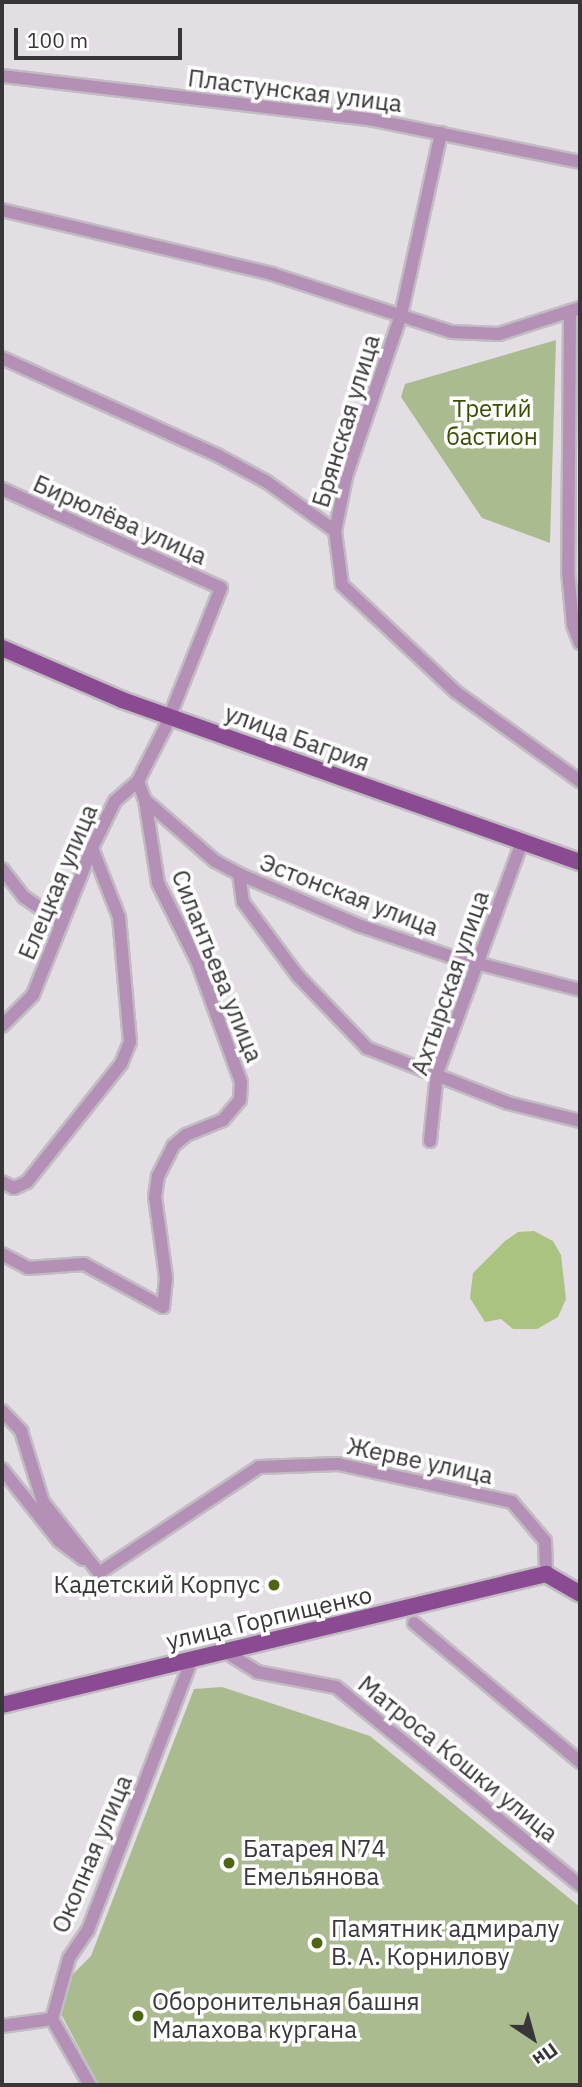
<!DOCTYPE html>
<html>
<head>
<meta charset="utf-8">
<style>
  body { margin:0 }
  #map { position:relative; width:582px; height:2087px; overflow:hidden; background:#e3dee3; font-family:"IBM Plex Sans",sans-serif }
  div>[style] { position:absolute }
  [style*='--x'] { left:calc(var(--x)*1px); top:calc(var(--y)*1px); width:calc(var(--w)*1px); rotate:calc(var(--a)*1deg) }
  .green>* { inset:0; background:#aabb90 }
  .water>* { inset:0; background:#abc381 }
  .roads { filter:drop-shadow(2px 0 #c1bcc1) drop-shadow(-2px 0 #c1bcc1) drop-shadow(0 2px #c1bcc1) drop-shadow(0 -2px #c1bcc1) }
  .minor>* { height:12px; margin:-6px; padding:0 6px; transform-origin:6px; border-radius:6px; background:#b490b7 }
  .major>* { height:16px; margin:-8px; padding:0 8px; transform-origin:8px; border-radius:8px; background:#8b4b92 }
  .dots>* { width:19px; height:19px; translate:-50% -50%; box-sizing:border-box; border:4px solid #fff; border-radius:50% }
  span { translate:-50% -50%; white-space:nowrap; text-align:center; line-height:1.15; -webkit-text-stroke:7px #fff; paint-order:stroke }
  .street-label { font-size:24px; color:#383638 }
  .park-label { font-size:24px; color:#3a4e00 }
  .poi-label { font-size:24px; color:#383638 }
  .right { translate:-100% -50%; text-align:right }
  .left { translate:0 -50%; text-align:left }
  .frame { position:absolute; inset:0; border:4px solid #383638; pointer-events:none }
  .north { position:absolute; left:498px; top:2003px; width:70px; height:70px; -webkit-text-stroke:5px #fff; paint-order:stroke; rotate:144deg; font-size:19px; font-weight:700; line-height:28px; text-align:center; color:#383638 }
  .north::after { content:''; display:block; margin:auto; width:24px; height:32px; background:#383638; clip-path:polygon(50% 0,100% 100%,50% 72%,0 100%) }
  .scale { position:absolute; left:14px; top:28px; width:168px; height:32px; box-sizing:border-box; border:4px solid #383638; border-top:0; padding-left:9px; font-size:21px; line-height:24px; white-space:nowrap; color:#383638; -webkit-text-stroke:5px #fff; paint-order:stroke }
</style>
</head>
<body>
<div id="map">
  <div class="green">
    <div style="clip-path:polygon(556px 340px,550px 543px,482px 518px,401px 397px,405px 384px)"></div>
    <div style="clip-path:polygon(222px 1687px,370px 1736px,580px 1907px,580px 2085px,99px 2085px,61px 2014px,62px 1995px,72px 1975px,91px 1956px,194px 1689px)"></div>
  </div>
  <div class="water">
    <div style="clip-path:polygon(534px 1231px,553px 1241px,561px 1255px,566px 1299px,558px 1317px,537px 1329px,513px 1329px,501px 1319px,485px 1322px,470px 1298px,473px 1273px,505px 1241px,518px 1232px)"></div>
  </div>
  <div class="roads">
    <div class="minor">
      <div style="--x:2;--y:76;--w:375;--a:6.7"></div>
      <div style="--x:374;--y:120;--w:210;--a:11.5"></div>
      <div style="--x:441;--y:133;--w:186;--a:102.4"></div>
      <div style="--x:401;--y:315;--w:171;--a:108.8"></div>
      <div style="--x:346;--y:477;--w:55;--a:101.5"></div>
      <div style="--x:335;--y:531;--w:54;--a:82.6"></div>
      <div style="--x:342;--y:585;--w:156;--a:43.2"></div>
      <div style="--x:456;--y:692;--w:153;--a:35.7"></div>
      <div style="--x:2;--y:210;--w:277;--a:13.3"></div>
      <div style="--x:272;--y:274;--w:189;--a:17.9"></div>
      <div style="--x:452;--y:332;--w:47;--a:2.4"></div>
      <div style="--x:499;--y:334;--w:85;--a:-17.8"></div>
      <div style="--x:570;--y:311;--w:260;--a:90.4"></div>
      <div style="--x:568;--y:571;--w:54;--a:84.7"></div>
      <div style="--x:573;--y:625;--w:19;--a:69"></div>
      <div style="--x:2;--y:358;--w:236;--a:24.3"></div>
      <div style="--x:217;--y:455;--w:57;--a:28.4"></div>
      <div style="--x:267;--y:482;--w:84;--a:35.8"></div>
      <div style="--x:2;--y:489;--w:240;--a:24.3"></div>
      <div style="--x:221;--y:588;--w:151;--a:111.8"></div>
      <div style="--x:165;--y:728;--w:59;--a:117"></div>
      <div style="--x:138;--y:781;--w:30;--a:139"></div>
      <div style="--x:115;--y:801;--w:52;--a:116.1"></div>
      <div style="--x:92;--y:848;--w:158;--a:111.9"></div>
      <div style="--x:33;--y:995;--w:44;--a:135"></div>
      <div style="--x:138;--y:781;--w:20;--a:70"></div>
      <div style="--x:145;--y:800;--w:93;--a:41.1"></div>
      <div style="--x:215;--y:861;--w:27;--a:28"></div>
      <div style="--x:239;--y:874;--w:129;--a:23.2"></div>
      <div style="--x:358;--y:925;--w:96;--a:18.8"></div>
      <div style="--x:449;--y:956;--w:135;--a:14.5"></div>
      <div style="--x:2;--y:869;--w:36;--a:52"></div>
      <div style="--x:24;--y:897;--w:44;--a:34.8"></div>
      <div style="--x:239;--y:874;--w:28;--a:82"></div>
      <div style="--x:243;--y:902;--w:92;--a:53.4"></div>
      <div style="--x:298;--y:976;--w:100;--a:46.2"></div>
      <div style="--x:367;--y:1048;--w:151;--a:21.3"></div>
      <div style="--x:508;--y:1103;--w:74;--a:14"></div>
      <div style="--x:430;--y:1141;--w:68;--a:-84.1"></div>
      <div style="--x:437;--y:1073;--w:246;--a:-69.8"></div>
      <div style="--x:2;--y:1182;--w:13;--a:27"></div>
      <div style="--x:14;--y:1188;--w:14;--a:-25"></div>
      <div style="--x:27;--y:1182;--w:151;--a:-51.5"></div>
      <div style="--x:121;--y:1064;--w:24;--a:-68"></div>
      <div style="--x:130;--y:1042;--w:125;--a:-95"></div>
      <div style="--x:119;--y:917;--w:74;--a:-111.4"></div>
      <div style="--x:2;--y:1254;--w:30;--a:28"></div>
      <div style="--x:28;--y:1268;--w:56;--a:-4.1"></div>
      <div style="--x:84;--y:1264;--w:90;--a:28.6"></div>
      <div style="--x:163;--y:1307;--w:29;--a:-84"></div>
      <div style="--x:166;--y:1278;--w:82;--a:-97.7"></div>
      <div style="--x:155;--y:1197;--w:21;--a:-82"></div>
      <div style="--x:158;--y:1176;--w:34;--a:-63"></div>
      <div style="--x:173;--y:1146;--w:17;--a:-40"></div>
      <div style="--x:186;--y:1135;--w:40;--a:-22"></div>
      <div style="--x:223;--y:1120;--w:26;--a:-50"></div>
      <div style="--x:240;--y:1100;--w:18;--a:-87"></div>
      <div style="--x:241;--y:1082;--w:129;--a:-110"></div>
      <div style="--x:197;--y:961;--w:87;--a:-116.6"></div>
      <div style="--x:158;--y:883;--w:84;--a:-98.9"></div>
      <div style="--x:2;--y:1411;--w:28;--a:46"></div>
      <div style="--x:21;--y:1431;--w:74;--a:72.8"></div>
      <div style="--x:43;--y:1502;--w:90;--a:51.7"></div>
      <div style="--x:2;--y:1469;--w:92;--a:51.6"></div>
      <div style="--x:59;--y:1541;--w:30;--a:37"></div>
      <div style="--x:99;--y:1573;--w:192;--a:-33.5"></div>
      <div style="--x:259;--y:1467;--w:79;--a:-2.2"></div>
      <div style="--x:338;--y:1464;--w:178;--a:12.3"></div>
      <div style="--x:512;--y:1502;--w:51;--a:49.8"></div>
      <div style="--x:545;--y:1541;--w:33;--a:88"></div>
      <div style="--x:414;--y:1623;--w:217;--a:39.9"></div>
      <div style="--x:224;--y:1651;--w:39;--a:32"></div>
      <div style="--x:257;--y:1672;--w:80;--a:10.8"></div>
      <div style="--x:336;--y:1687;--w:314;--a:39.1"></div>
      <div style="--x:52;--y:2019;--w:63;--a:-74.4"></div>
      <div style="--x:69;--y:1958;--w:34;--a:-56"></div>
      <div style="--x:88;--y:1930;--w:290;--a:-69"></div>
      <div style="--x:52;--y:2019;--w:76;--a:60.1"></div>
      <div style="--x:2;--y:2026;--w:50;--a:-8"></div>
    </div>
    <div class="major">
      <div style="--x:2;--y:648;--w:131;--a:23.4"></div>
      <div style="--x:122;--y:700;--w:486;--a:19.5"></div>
      <div style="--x:2;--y:1705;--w:560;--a:-13.54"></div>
      <div style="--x:546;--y:1574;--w:39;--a:30"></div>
    </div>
  </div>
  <div class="dots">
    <div style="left:274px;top:1585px;background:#4e6514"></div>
    <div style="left:229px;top:1863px;background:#4e6514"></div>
    <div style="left:317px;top:1943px;background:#4e6514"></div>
    <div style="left:138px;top:2016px;background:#4e6514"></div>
  </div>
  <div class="street-label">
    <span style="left:295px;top:91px;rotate:7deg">Пластунская улица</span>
    <span style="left:346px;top:421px;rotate:-73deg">Брянская улица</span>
    <span style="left:120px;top:520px;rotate:24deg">Бирюлёва улица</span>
    <span style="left:297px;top:738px;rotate:20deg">улица Багрия</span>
    <span style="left:58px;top:882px;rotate:-67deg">Елецкая улица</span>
    <span style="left:349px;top:895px;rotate:21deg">Эстонская улица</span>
    <span style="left:217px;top:966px;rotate:68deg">Силантьева улица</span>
    <span style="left:450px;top:983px;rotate:-71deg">Ахтырская улица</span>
    <span style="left:420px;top:1461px;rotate:12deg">Жерве улица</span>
    <span style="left:269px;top:1618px;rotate:-13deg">улица Горпищенко</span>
    <span style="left:458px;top:1759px;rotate:39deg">Матроса Кошки улица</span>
    <span style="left:92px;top:1854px;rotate:-67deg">Окопная улица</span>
  </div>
  <div class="park-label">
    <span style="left:492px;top:423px">Третий<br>бастион</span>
  </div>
  <div class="poi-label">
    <span class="right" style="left:260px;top:1585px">Кадетский Корпус</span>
    <span class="left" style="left:243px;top:1863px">Батарея N74<br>Емельянова</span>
    <span class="left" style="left:331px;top:1943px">Памятник адмиралу<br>В. А. Корнилову</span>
    <span class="left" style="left:152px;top:2016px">Оборонительная башня<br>Малахова кургана</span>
  </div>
  <div class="frame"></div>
  <div class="north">Пн</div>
  <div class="scale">100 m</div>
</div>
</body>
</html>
